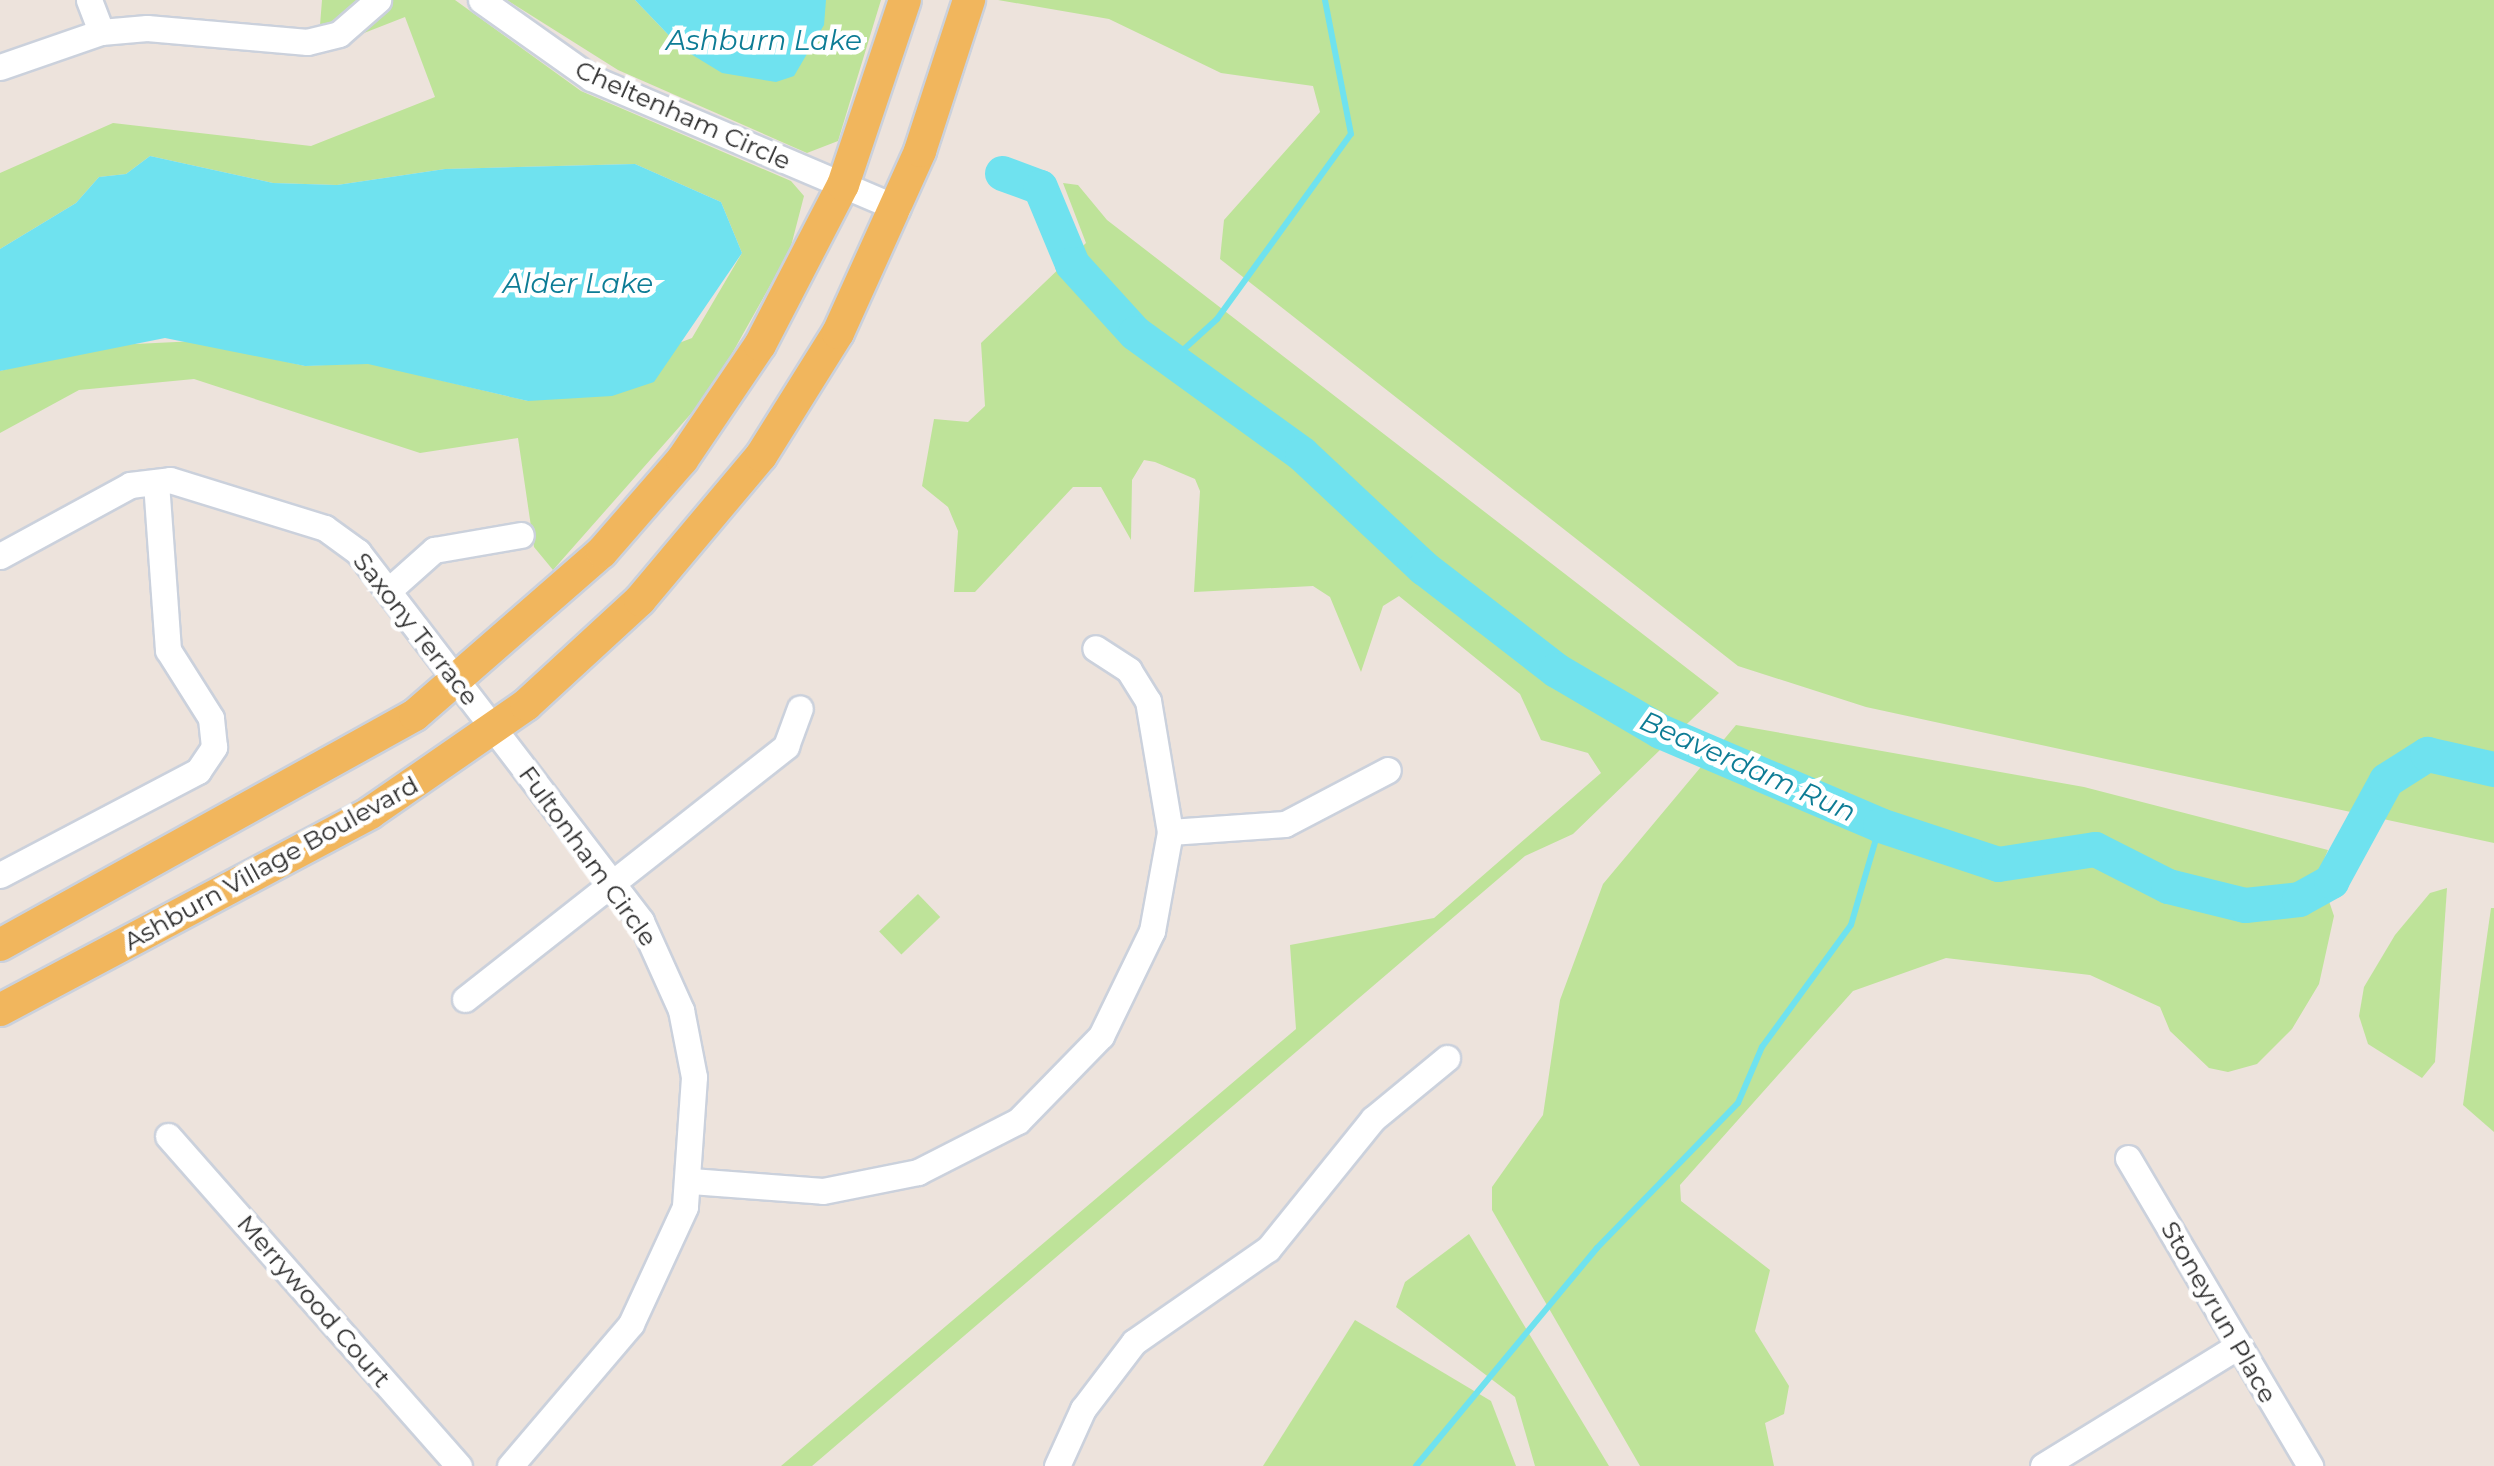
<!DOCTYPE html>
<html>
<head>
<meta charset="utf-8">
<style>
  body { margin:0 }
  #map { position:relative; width:2494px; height:1466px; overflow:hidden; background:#ede3dc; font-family:Montserrat,sans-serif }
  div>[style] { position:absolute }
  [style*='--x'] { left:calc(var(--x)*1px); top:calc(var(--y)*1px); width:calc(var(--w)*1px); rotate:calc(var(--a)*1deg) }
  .green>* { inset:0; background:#bee399; transform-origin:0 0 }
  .water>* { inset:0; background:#6fe2ef }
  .stream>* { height:6px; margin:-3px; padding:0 3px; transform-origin:3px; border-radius:3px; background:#6fe2ef }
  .river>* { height:35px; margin:-17.5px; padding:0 17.5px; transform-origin:17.5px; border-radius:17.5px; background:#6fe2ef }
  .roads { filter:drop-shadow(2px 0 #cbd1dc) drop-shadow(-2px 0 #cbd1dc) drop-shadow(0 2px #cbd1dc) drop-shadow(0 -2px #cbd1dc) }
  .minor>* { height:25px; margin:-12.5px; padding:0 12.5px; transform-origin:12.5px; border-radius:12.5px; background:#fff }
  .major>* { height:32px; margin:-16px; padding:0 16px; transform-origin:16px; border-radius:16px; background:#f1b65d }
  span { translate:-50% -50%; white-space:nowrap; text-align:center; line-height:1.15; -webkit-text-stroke:9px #fff; paint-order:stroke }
  .street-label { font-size:25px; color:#2a2a2a }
  .water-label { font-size:28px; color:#0d7c95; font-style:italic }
</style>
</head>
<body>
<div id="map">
  <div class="green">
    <div style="clip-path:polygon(322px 0,455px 0,581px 91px,791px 181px,804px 196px,790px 250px,711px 391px,553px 570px,534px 547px,518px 438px,420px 453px,194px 379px,79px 390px,0 433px,0 371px,93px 346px,197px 341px,305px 366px,368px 363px,528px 401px,692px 338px,742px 253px,721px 202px,635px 164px,445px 169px,337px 185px,273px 183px,150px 156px,126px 174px,99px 177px,76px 203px,0 249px,0 173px,113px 123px,311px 146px,435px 97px,405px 17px,318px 51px)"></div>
    <div style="clip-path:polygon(507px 0,635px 0,681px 48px,820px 11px,826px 0,881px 0,838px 141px,807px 153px,618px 70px)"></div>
    <div style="clip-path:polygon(998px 0,2494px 0,2494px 843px,1866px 707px,1738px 666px,1220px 259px,1224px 220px,1320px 112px,1313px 86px,1221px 73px,1109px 19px)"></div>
    <div style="clip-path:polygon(1063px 183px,1078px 185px,1107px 220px,1719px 693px,1573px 834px,1525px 856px,812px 1466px,781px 1466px,1296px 1029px,1290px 945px,1434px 918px,1601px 773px,1588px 753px,1541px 740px,1520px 694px,1399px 596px,1383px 606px,1361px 672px,1330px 597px,1313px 586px,1194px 592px,1200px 491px,1195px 479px,1155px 462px,1144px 460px,1132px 480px,1131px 540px,1101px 487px,1073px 487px,975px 592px,954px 592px,958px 531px,948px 507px,922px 486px,934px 419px,968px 422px,985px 406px,981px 343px,1086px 243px)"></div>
    <div style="clip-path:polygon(1736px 725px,2084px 787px,2328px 850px,2319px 871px,2334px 916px,2319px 984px,2292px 1029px,2257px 1064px,2228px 1072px,2209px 1068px,2170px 1031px,2160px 1007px,2090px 975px,1946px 958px,1853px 991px,1680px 1185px,1681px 1201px,1770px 1270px,1755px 1331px,1789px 1386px,1784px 1414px,1765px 1423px,1774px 1466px,1640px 1466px,1492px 1210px,1492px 1187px,1543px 1115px,1560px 1000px,1603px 884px)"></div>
    <div style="clip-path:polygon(2447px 888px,2435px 1062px,2422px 1078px,2368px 1044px,2359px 1016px,2364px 987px,2395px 935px,2430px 893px)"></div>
    <div style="left:918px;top:894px;width:32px;height:54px;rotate:46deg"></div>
    <div style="clip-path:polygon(2491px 908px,2494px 908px,2494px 1132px,2463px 1105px)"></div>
    <div style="clip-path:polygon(1469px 1234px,1609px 1466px,1535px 1466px,1515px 1397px,1396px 1307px,1405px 1282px)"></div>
    <div style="clip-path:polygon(1355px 1320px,1491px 1401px,1516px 1466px,1263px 1466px)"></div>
  </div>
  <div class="water">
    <div style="clip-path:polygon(635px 0,826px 0,824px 25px,794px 76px,776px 82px,722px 73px,681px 48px)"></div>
    <div style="clip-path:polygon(150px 156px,273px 183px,337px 185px,445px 169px,635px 164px,721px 202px,742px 253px,654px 382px,612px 396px,528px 401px,368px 364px,305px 366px,165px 338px,0 371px,0 249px,76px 203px,99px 177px,126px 174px)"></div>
  </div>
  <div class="stream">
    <div style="--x:1172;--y:360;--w:61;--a:-42.3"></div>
    <div style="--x:1217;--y:319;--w:228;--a:-54.1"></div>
    <div style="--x:1351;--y:134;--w:136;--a:-101"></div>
    <div style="--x:1416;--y:1466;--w:283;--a:-50.3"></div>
    <div style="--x:1597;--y:1248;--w:202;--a:-45.8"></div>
    <div style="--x:1738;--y:1103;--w:61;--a:-66.8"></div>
    <div style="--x:1762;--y:1047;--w:151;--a:-53.9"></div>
    <div style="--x:1851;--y:925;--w:104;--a:-73.8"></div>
  </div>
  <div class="river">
    <div style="--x:1002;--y:173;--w:40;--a:20.2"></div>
    <div style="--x:1040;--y:187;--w:83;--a:67.4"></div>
    <div style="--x:1072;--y:264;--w:93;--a:47.6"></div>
    <div style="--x:1135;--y:333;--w:206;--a:35.9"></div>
    <div style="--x:1302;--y:454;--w:167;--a:43.1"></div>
    <div style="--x:1424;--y:568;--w:167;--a:37.7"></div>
    <div style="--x:1556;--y:670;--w:121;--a:30.4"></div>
    <div style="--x:1660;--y:731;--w:239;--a:23.1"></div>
    <div style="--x:1880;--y:825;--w:124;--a:18.3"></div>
    <div style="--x:1998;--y:864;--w:98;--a:-8.8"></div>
    <div style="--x:2095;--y:849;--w:82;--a:26.9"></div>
    <div style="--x:2168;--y:886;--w:79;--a:13.9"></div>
    <div style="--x:2245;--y:905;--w:54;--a:-6.3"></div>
    <div style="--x:2299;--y:899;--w:37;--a:-29"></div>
    <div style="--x:2331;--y:881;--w:115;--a:-61.4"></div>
    <div style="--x:2386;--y:780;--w:49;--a:-32.4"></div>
    <div style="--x:2427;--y:754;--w:69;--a:12.6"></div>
  </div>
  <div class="roads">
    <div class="minor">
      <div style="--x:89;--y:0;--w:34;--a:69"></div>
      <div style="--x:481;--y:0;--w:135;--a:35.3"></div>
      <div style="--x:591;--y:78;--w:333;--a:23"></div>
      <div style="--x:0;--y:67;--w:107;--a:-19.1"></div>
      <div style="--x:101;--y:32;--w:46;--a:-5"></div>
      <div style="--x:147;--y:28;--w:161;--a:5"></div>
      <div style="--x:307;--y:42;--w:33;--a:-14"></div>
      <div style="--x:339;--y:34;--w:52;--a:-41.1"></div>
      <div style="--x:0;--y:556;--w:148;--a:-28.6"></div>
      <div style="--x:130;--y:485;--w:40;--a:-7.1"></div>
      <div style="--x:170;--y:480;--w:162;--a:17.2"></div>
      <div style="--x:325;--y:528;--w:41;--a:36"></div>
      <div style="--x:358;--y:552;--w:465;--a:52.5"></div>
      <div style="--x:641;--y:921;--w:98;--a:65.8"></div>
      <div style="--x:681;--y:1010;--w:68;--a:79"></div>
      <div style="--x:694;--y:1077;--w:130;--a:94"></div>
      <div style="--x:685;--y:1207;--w:129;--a:114.8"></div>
      <div style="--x:631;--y:1324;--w:187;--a:130.4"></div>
      <div style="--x:388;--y:591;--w:62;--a:-41.7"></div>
      <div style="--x:434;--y:550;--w:88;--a:-9.8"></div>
      <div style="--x:1170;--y:832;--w:115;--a:-4"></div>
      <div style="--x:1285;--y:824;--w:116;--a:-27.7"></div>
      <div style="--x:0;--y:875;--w:224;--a:-27.7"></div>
      <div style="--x:198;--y:771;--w:29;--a:-56"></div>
      <div style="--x:214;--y:747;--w:29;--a:-96"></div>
      <div style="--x:211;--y:718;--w:80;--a:-122.3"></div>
      <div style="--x:168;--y:650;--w:167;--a:-94.1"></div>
      <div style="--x:465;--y:999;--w:409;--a:-38.2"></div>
      <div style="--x:786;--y:746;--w:40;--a:-69.8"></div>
      <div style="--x:168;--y:1136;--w:440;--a:48.6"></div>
      <div style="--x:2128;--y:1158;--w:358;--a:59.4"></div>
      <div style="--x:691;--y:1181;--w:132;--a:4.3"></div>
      <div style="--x:823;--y:1191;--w:97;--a:-11.3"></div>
      <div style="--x:918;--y:1172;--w:112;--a:-27"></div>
      <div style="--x:1018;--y:1121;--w:119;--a:-45.7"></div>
      <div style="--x:1101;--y:1036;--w:117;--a:-64.1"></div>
      <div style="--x:1152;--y:931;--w:101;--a:-79.7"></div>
      <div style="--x:1170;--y:832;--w:133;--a:-99.5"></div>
      <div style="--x:1148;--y:701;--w:36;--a:-122"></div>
      <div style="--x:1129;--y:670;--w:40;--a:-147.1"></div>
      <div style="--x:1057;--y:1466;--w:63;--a:-65.5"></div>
      <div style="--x:1083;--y:1409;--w:84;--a:-52.7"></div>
      <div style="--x:1134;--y:1342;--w:163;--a:-34.8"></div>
      <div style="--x:1268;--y:1249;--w:167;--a:-51.1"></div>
      <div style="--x:1373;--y:1119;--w:96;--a:-39.5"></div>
      <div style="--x:2043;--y:1466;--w:229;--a:-31.6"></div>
    </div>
    <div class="major">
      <div style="--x:0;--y:945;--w:474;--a:-29"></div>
      <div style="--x:415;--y:715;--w:248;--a:-41.1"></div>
      <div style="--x:602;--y:552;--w:122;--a:-49"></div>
      <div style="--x:682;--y:460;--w:139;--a:-55.9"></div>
      <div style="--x:760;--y:345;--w:180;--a:-62.6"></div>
      <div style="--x:843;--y:185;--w:195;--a:-71.5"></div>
      <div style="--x:0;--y:1010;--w:419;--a:-28"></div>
      <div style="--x:370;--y:813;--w:190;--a:-34.7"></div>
      <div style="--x:526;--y:705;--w:155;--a:-42.6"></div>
      <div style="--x:640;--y:600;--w:188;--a:-50"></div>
      <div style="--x:761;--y:456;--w:145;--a:-58"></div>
      <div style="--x:838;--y:333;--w:200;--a:-65.7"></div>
      <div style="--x:920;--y:151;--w:159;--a:-72"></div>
    </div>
  </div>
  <div class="street-label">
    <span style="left:683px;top:115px;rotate:24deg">Cheltenham Circle</span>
    <span style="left:416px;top:629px;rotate:52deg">Saxony Terrace</span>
    <span style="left:588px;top:856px;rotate:54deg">Fultonham Circle</span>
    <span style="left:271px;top:863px;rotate:-29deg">Ashburn Village Boulevard</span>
    <span style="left:314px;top:1301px;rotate:49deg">Merrywood Court</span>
    <span style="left:2219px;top:1312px;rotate:60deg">Stoneyrun Place</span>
  </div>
  <div class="water-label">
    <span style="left:764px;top:40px">Ashburn Lake</span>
    <span style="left:578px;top:283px">Alder Lake</span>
    <span style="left:1748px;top:766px;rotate:24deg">Beaverdam Run</span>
  </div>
</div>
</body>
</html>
